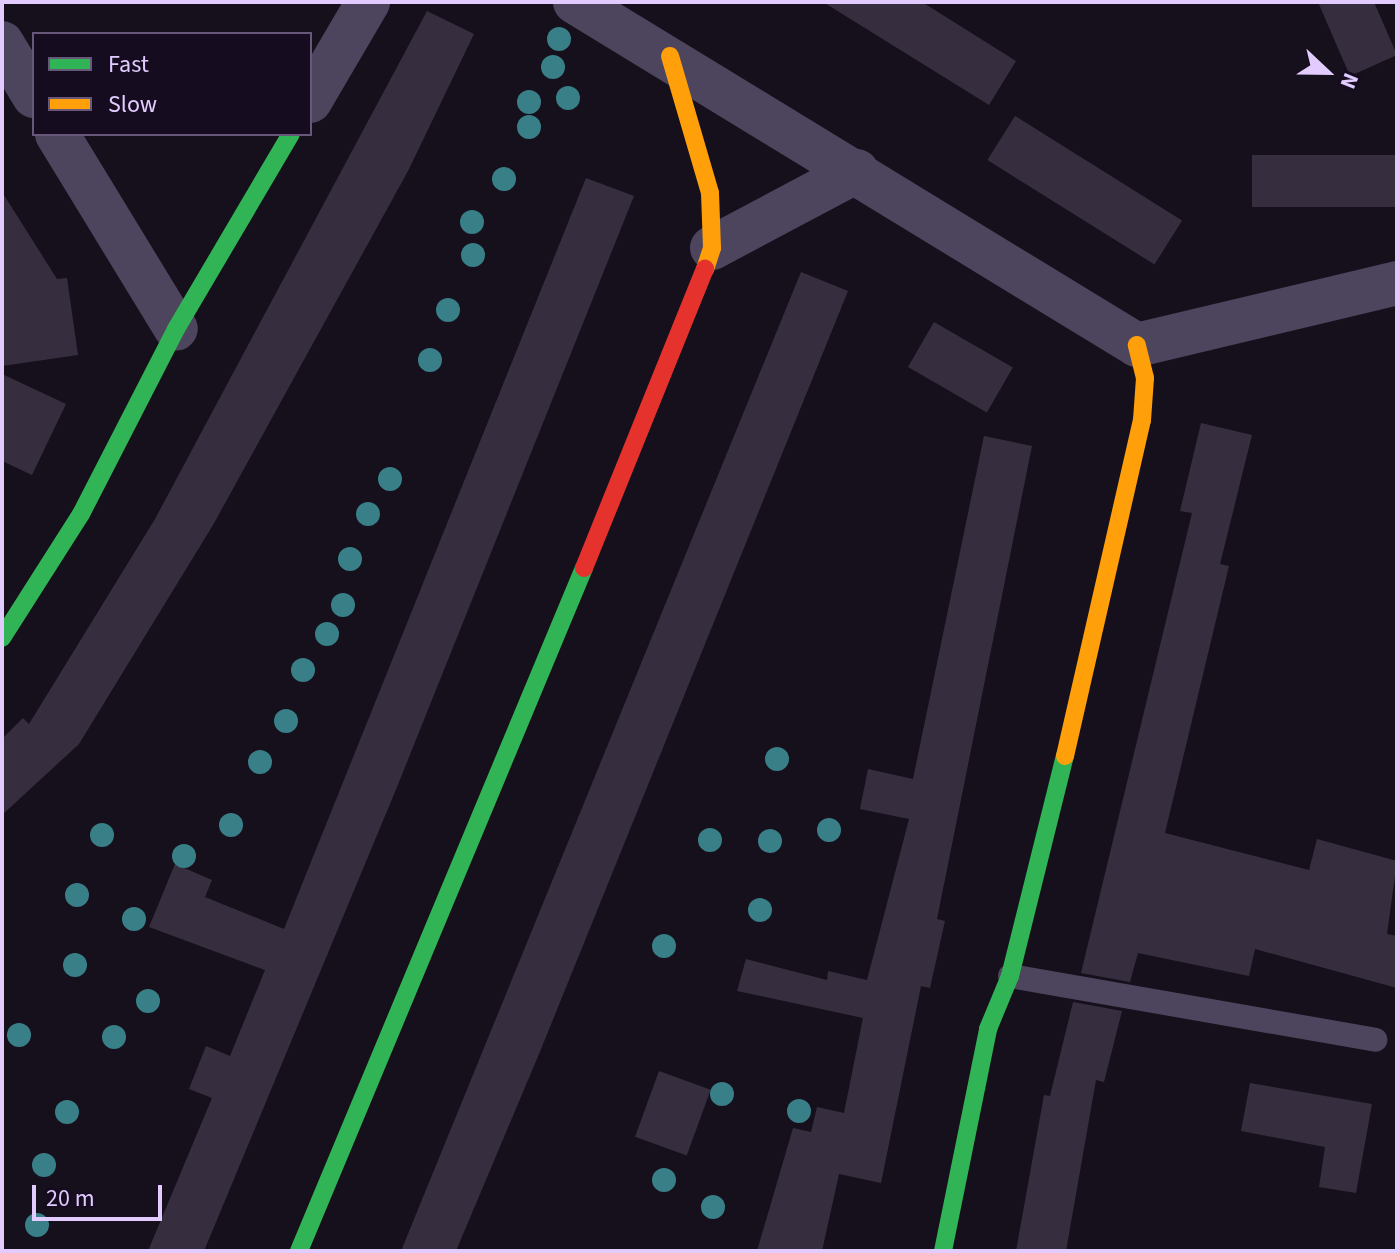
<!DOCTYPE html>
<html>
<head>
<meta charset="utf-8">
<style>
  body { margin:0 }
  #map { position:relative; width:1399px; height:1253px; overflow:hidden; background:#16101c; font-family:"Source Sans 3",sans-serif }
  div>[style] { position:absolute }
  [style*='--x'] { left:calc(var(--x)*1px); top:calc(var(--y)*1px); width:calc(var(--w)*1px); rotate:calc(var(--a)*1deg) }
  .building>* { inset:0; background:#362e3e; transform-origin:0 0 }
  .lane>* { height:24px; margin:-12px; padding:0 12px; transform-origin:12px; border-radius:12px; background:#4d455d }
  .street>* { height:44px; margin:-22px; padding:0 22px; transform-origin:22px; border-radius:22px; background:#4d455d }
  .fast>* { height:18px; margin:-9px; padding:0 9px; transform-origin:9px; border-radius:9px; background:#30b455 }
  .slow>* { height:18px; margin:-9px; padding:0 9px; transform-origin:9px; border-radius:9px; background:#ff9f0a }
  .jam>* { height:18px; margin:-9px; padding:0 9px; transform-origin:9px; border-radius:9px; background:#e5322d }
  .trees>* { width:24px; height:24px; margin:-12px; border-radius:50%; background:#397f88 }
  span { translate:-50% -50%; white-space:nowrap; text-align:center; line-height:1.15; -webkit-text-stroke:6px #160c20; paint-order:stroke }
  .frame { position:absolute; inset:0; border:4px solid #e1cbff; pointer-events:none }
  .legend { position:absolute; left:32px; top:32px; width:280px; height:104px; box-sizing:border-box; background:#160c20; border:2px solid #675879; margin:0; padding:10px 14px; list-style:none; font-size:24px; color:#e1cbff }
  .legend li { display:flex; align-items:center; gap:16px; height:40px }
  .legend b { width:40px; border:2px solid #675879 }
  .north { position:absolute; left:1287px; top:32px; width:80px; height:80px; -webkit-text-stroke:6px #160c20; paint-order:stroke; rotate:112deg; font-size:22px; font-weight:700; line-height:32px; text-align:center; color:#e1cbff }
  .north::after { content:''; display:block; margin:auto; width:28px; height:36px; background:#e1cbff; clip-path:polygon(50% 0,100% 100%,50% 72%,0 100%) }
  .scale { position:absolute; left:32px; top:1185px; width:130px; height:36px; box-sizing:border-box; border:4px solid #e1cbff; border-top:0; padding-left:10px; font-size:24px; line-height:28px; white-space:nowrap; color:#e1cbff; -webkit-text-stroke:6px #160c20; paint-order:stroke }
</style>
</head>
<body>
<div id="map">
  <div class="building">
    <div style="clip-path:polygon(823px 2px,922px 2px,1016px 61px,989px 105px)"></div>
    <div style="clip-path:polygon(1318px 2px,1374px 2px,1397px 55px,1350px 76px)"></div>
    <div style="clip-path:polygon(427px 11px,474px 34px,408px 171px,213px 525px,79px 744px,2px 815px,2px 739px,23px 718px,29px 724px,155px 519px)"></div>
    <div style="left:1015px;top:116px;width:197px;height:52px;rotate:32deg"></div>
    <div style="left:1397px;top:155px;width:52px;height:145px;rotate:90deg"></div>
    <div style="clip-path:polygon(586px 178px,634px 196px,397px 787px,204px 1251px,148px 1251px,212px 1098px,189px 1089px,206px 1046px,230px 1056px,265px 970px,149px 927px,175px 864px,212px 880px,205px 897px,284px 929px)"></div>
    <div style="clip-path:polygon(2px 192px,57px 279px,67px 278px,78px 355px,2px 366px)"></div>
    <div style="clip-path:polygon(801px 272px,848px 291px,539px 1054px,456px 1251px,401px 1251px)"></div>
    <div style="left:934px;top:322px;width:91px;height:52px;rotate:30deg"></div>
    <div style="clip-path:polygon(2px 374px,66px 404px,32px 475px,2px 461px)"></div>
    <div style="clip-path:polygon(1201px 423px,1252px 435px,1220px 564px,1229px 566px,1165px 833px,1309px 870px,1317px 839px,1397px 861px,1387px 934px,1397px 936px,1397px 988px,1255px 949px,1249px 976px,1138px 953px,1130px 982px,1081px 973px,1192px 513px,1180px 511px)"></div>
    <div style="clip-path:polygon(984px 436px,1032px 446px,937px 919px,945px 921px,930px 988px,921px 986px,881px 1183px,839px 1174px,822px 1251px,757px 1251px,793px 1128px,811px 1132px,817px 1107px,844px 1113px,863px 1018px,737px 991px,746px 959px,827px 980px,828px 971px,867px 980px,909px 819px,860px 809px,868px 769px,913px 779px)"></div>
    <div style="clip-path:polygon(1073px 1002px,1122px 1011px,1104px 1082px,1096px 1080px,1066px 1251px,1016px 1251px,1044px 1095px,1050px 1096px)"></div>
    <div style="left:659px;top:1071px;width:55px;height:70px;rotate:20deg"></div>
    <div style="clip-path:polygon(1250px 1083px,1372px 1104px,1356px 1193px,1319px 1187px,1325px 1147px,1241px 1131px)"></div>
  </div>
  <div class="lane">
    <div style="--x:1010;--y:976;--w:371;--a:9.9"></div>
  </div>
  <div class="street">
    <div style="--x:575;--y:2;--w:658;--a:31.4"></div>
    <div style="--x:1137;--y:345;--w:267;--a:-13.4"></div>
    <div style="--x:2;--y:43;--w:62;--a:58.9"></div>
    <div style="--x:310;--y:101;--w:115;--a:-59.6"></div>
    <div style="--x:57;--y:134;--w:228;--a:58.6"></div>
    <div style="--x:712;--y:248;--w:164;--a:-28"></div>
  </div>
  <div class="fast">
    <div style="--x:2;--y:638;--w:147;--a:-57.5"></div>
    <div style="--x:81;--y:514;--w:208;--a:-62.8"></div>
    <div style="--x:176;--y:329;--w:226;--a:-59.5"></div>
    <div style="--x:299;--y:1251;--w:740;--a:-67.35"></div>
    <div style="--x:943;--y:1251;--w:227;--a:-78.5"></div>
    <div style="--x:988;--y:1029;--w:57;--a:-67.5"></div>
    <div style="--x:1010;--y:976;--w:227;--a:-76"></div>
  </div>
  <div class="slow">
    <div style="--x:670;--y:56;--w:143;--a:73.7"></div>
    <div style="--x:710;--y:193;--w:55;--a:87.9"></div>
    <div style="--x:712;--y:248;--w:22;--a:108"></div>
    <div style="--x:1065;--y:756;--w:345;--a:-77.1"></div>
    <div style="--x:1142;--y:420;--w:42;--a:-85.9"></div>
    <div style="--x:1145;--y:378;--w:34;--a:-104"></div>
  </div>
  <div class="jam">
    <div style="--x:584;--y:568;--w:323;--a:-68"></div>
  </div>
  <div class="trees">
    <div style="left:559px;top:39px"></div>
    <div style="left:553px;top:67px"></div>
    <div style="left:568px;top:98px"></div>
    <div style="left:529px;top:102px"></div>
    <div style="left:529px;top:127px"></div>
    <div style="left:504px;top:179px"></div>
    <div style="left:472px;top:222px"></div>
    <div style="left:473px;top:255px"></div>
    <div style="left:448px;top:310px"></div>
    <div style="left:430px;top:360px"></div>
    <div style="left:390px;top:479px"></div>
    <div style="left:368px;top:514px"></div>
    <div style="left:350px;top:559px"></div>
    <div style="left:343px;top:605px"></div>
    <div style="left:327px;top:634px"></div>
    <div style="left:303px;top:670px"></div>
    <div style="left:286px;top:721px"></div>
    <div style="left:777px;top:759px"></div>
    <div style="left:260px;top:762px"></div>
    <div style="left:231px;top:825px"></div>
    <div style="left:829px;top:830px"></div>
    <div style="left:102px;top:835px"></div>
    <div style="left:710px;top:840px"></div>
    <div style="left:770px;top:841px"></div>
    <div style="left:184px;top:856px"></div>
    <div style="left:77px;top:895px"></div>
    <div style="left:760px;top:910px"></div>
    <div style="left:134px;top:919px"></div>
    <div style="left:664px;top:946px"></div>
    <div style="left:75px;top:965px"></div>
    <div style="left:148px;top:1001px"></div>
    <div style="left:19px;top:1035px"></div>
    <div style="left:114px;top:1037px"></div>
    <div style="left:722px;top:1094px"></div>
    <div style="left:799px;top:1111px"></div>
    <div style="left:67px;top:1112px"></div>
    <div style="left:44px;top:1165px"></div>
    <div style="left:664px;top:1180px"></div>
    <div style="left:713px;top:1207px"></div>
    <div style="left:37px;top:1225px"></div>
  </div>
  <div class="frame"></div>
  <ul class="legend">
  <li><b style="height:10px;background:#30b455"></b>Fast</li>
  <li><b style="height:10px;background:#ff9f0a"></b>Slow</li>
  </ul>
  <div class="north">N</div>
  <div class="scale">20 m</div>
</div>
</body>
</html>
